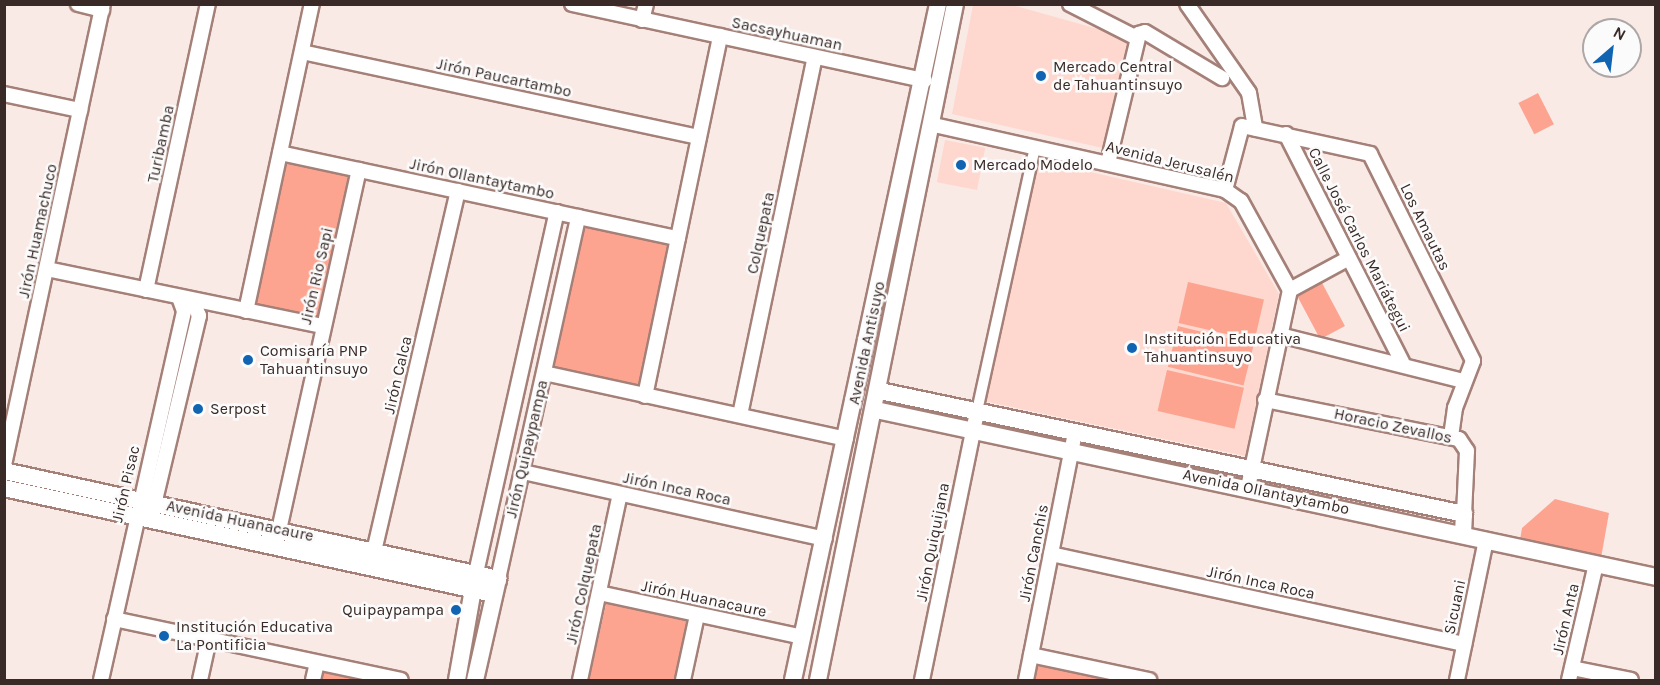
<!DOCTYPE html>
<html>
<head>
<meta charset="utf-8">
<style>
  body { margin:0 }
  #map { position:relative; width:1660px; height:685px; overflow:hidden; background:#faeae6; font-family:Karla,sans-serif }
  div>[style] { position:absolute }
  [style*='--x'] { left:calc(var(--x)*1px); top:calc(var(--y)*1px); width:calc(var(--w)*1px); rotate:calc(var(--a)*1deg) }
  .built>* { inset:0; background:#fed8cf; transform-origin:0 0 }
  .green>* { inset:0; background:#fca490; transform-origin:0 0 }
  .roads { filter:drop-shadow(2px 0 #a48078) drop-shadow(-2px 0 #a48078) drop-shadow(0 2px #a48078) drop-shadow(0 -2px #a48078) }
  .pedestrian>* { height:10px; margin:-5px; padding:0 5px; transform-origin:5px; border-radius:5px; background:#fff }
  .minor>* { height:14px; margin:-7px; padding:0 7px; transform-origin:7px; border-radius:7px; background:#fff }
  .tertiary>* { height:16px; margin:-8px; padding:0 8px; transform-origin:8px; border-radius:8px; background:#fff }
  .dots>* { width:16px; height:16px; translate:-50% -50%; box-sizing:border-box; border:3px solid #fbfbfb; border-radius:50% }
  span { translate:-50% -50%; white-space:nowrap; text-align:center; line-height:1.15; -webkit-text-stroke:5px #fbfbfb; paint-order:stroke }
  .street-label { font-size:16px; color:#392a27 }
  .poi-label { font-size:16px; color:#392a27 }
  .left { translate:0 -50%; text-align:left }
  .right { translate:-100% -50%; text-align:right }
  .frame { position:absolute; inset:0; border:6px solid #392a27; pointer-events:none }
  .north { position:absolute; left:1582px; top:18px; width:60px; height:60px; box-sizing:border-box; background:#fbfbfb; border:2px solid #ada7a6; border-radius:50%; rotate:28deg; font-size:16px; font-weight:700; line-height:24px; text-align:center; color:#392a27 }
  .north::after { content:''; display:block; margin:auto; width:21px; height:27px; background:#1064b2; clip-path:polygon(50% 0,100% 100%,50% 72%,0 100%) }
</style>
</head>
<body>
<div id="map">
  <div class="built">
    <div style="clip-path:polygon(973px 5px,1012px 5px,1130px 38px,1107px 149px,952px 114px)"></div>
    <div style="left:945px;top:140px;width:41px;height:43px;rotate:11deg"></div>
    <div style="clip-path:polygon(1038px 160px,1226px 203px,1279px 294px,1245px 456px,983px 401px)"></div>
  </div>
  <div class="green">
    <div style="left:1538px;top:93px;width:35px;height:22px;rotate:63deg"></div>
    <div style="left:283px;top:159px;width:72px;height:151px;rotate:13deg"></div>
    <div style="left:582px;top:224px;width:90px;height:148px;rotate:12deg"></div>
    <div style="left:1321px;top:281px;width:51px;height:28px;rotate:62deg"></div>
    <div style="left:1188px;top:282px;width:78px;height:42px;rotate:13deg"></div>
    <div style="left:1178px;top:326px;width:78px;height:42px;rotate:14deg"></div>
    <div style="left:1167px;top:370px;width:79px;height:42px;rotate:13deg"></div>
    <div style="clip-path:polygon(1555px 499px,1609px 513px,1601px 558px,1520px 540px,1522px 528px)"></div>
    <div style="clip-path:polygon(607px 600px,692px 618px,679px 680px,589px 680px)"></div>
    <div style="clip-path:polygon(1033px 659px,1127px 680px,1029px 680px)"></div>
    <div style="clip-path:polygon(323px 670px,373px 680px,320px 680px)"></div>
  </div>
  <div class="roads">
    <div class="pedestrian">
      <div style="--x:977;--y:411;--w:270;--a:-77.6"></div>
    </div>
    <div class="minor">
      <div style="--x:78;--y:4;--w:25;--a:14"></div>
      <div style="--x:572;--y:4;--w:361;--a:12.2"></div>
      <div style="--x:1070;--y:4;--w:75;--a:26.9"></div>
      <div style="--x:1187;--y:4;--w:108;--a:55.1"></div>
      <div style="--x:1249;--y:93;--w:36;--a:80"></div>
      <div style="--x:642;--y:20;--w:16;--a:-76"></div>
      <div style="--x:302;--y:52;--w:406;--a:12.1"></div>
      <div style="--x:4;--y:94;--w:78;--a:11.9"></div>
      <div style="--x:934;--y:125;--w:298;--a:12.6"></div>
      <div style="--x:1225;--y:190;--w:19;--a:35"></div>
      <div style="--x:1241;--y:201;--w:102;--a:61.2"></div>
      <div style="--x:1290;--y:290;--w:201;--a:102"></div>
      <div style="--x:1286;--y:134;--w:256;--a:63"></div>
      <div style="--x:280;--y:153;--w:407;--a:12.1"></div>
      <div style="--x:1108;--y:163;--w:133;--a:-76.5"></div>
      <div style="--x:1139;--y:34;--w:6;--a:-18"></div>
      <div style="--x:1145;--y:32;--w:90;--a:30.9"></div>
      <div style="--x:1225;--y:190;--w:66;--a:-75.1"></div>
      <div style="--x:1242;--y:126;--w:131;--a:12.3"></div>
      <div style="--x:1370;--y:154;--w:231;--a:63.5"></div>
      <div style="--x:1473;--y:361;--w:50;--a:111"></div>
      <div style="--x:1455;--y:408;--w:29;--a:98"></div>
      <div style="--x:47;--y:269;--w:281;--a:11.7"></div>
      <div style="--x:146;--y:290;--w:293;--a:-77.8"></div>
      <div style="--x:1290;--y:290;--w:67;--a:-28.5"></div>
      <div style="--x:246;--y:311;--w:314;--a:-77.9"></div>
      <div style="--x:1280;--y:335;--w:189;--a:14.1"></div>
      <div style="--x:544;--y:373;--w:309;--a:12.3"></div>
      <div style="--x:645;--y:396;--w:368;--a:-78.2"></div>
      <div style="--x:1265;--y:400;--w:198;--a:11.4"></div>
      <div style="--x:1459;--y:439;--w:14;--a:56"></div>
      <div style="--x:1467;--y:451;--w:63;--a:92.7"></div>
      <div style="--x:740;--y:415;--w:366;--a:-78.2"></div>
      <div style="--x:4;--y:465;--w:472;--a:-77.9"></div>
      <div style="--x:523;--y:472;--w:309;--a:12.5"></div>
      <div style="--x:152;--y:513;--w:203;--a:-76.6"></div>
      <div style="--x:199;--y:316;--w:17;--a:-111"></div>
      <div style="--x:279;--y:530;--w:369;--a:-77.5"></div>
      <div style="--x:1051;--y:554;--w:423;--a:12.3"></div>
      <div style="--x:372;--y:560;--w:379;--a:-76.9"></div>
      <div style="--x:476;--y:573;--w:370;--a:-77.4"></div>
      <div style="--x:498;--y:579;--w:371;--a:-77.5"></div>
      <div style="--x:599;--y:593;--w:208;--a:12.2"></div>
      <div style="--x:114;--y:619;--w:293;--a:12"></div>
      <div style="--x:1031;--y:655;--w:121;--a:12"></div>
      <div style="--x:1572;--y:668;--w:60;--a:11.5"></div>
      <div style="--x:101;--y:680;--w:378;--a:-77.3"></div>
      <div style="--x:184;--y:311;--w:15;--a:-110"></div>
      <div style="--x:200;--y:680;--w:42;--a:-77.6"></div>
      <div style="--x:313;--y:680;--w:17;--a:-77"></div>
      <div style="--x:580;--y:680;--w:190;--a:-77.9"></div>
      <div style="--x:683;--y:680;--w:66;--a:-77.8"></div>
      <div style="--x:922;--y:680;--w:275;--a:-78.4"></div>
      <div style="--x:1026;--y:680;--w:253;--a:-78.8"></div>
      <div style="--x:1457;--y:680;--w:143;--a:-78.3"></div>
      <div style="--x:1569;--y:680;--w:119;--a:-76.9"></div>
    </div>
    <div class="tertiary">
      <div style="--x:880;--y:391;--w:597;--a:11.89"></div>
      <div style="--x:1464;--y:514;--w:21;--a:93"></div>
      <div style="--x:876;--y:410;--w:798;--a:12.08"></div>
      <div style="--x:4;--y:471;--w:506;--a:12.33"></div>
      <div style="--x:498;--y:579;--w:104;--a:102.8"></div>
      <div style="--x:4;--y:488;--w:501;--a:12.21"></div>
      <div style="--x:457;--y:680;--w:104;--a:-80"></div>
      <div style="--x:793;--y:680;--w:691;--a:-77.89"></div>
      <div style="--x:818;--y:680;--w:690;--a:-78.54"></div>
    </div>
  </div>
  <div class="dots">
    <div style="left:1041px;top:76px;background:#1064b2"></div>
    <div style="left:961px;top:165px;background:#1064b2"></div>
    <div style="left:1132px;top:348px;background:#1064b2"></div>
    <div style="left:248px;top:360px;background:#1064b2"></div>
    <div style="left:198px;top:409px;background:#1064b2"></div>
    <div style="left:456px;top:610px;background:#1064b2"></div>
    <div style="left:164px;top:636px;background:#1064b2"></div>
  </div>
  <div class="street-label">
    <span style="left:787px;top:34px;rotate:12deg">Sacsayhuaman</span>
    <span style="left:504px;top:78px;rotate:12deg">Jirón Paucartambo</span>
    <span style="left:161px;top:144px;rotate:-78deg">Turibamba</span>
    <span style="left:1170px;top:162px;rotate:14deg">Avenida Jerusalén</span>
    <span style="left:482px;top:179px;rotate:12deg">Jirón Ollantaytambo</span>
    <span style="left:1425px;top:227px;rotate:64deg">Los Amautas</span>
    <span style="left:38px;top:231px;rotate:-78deg">Jirón Huamachuco</span>
    <span style="left:761px;top:233px;rotate:-78deg">Colquepata</span>
    <span style="left:1359px;top:240px;rotate:63deg">Calle José Carlos Mariátegui</span>
    <span style="left:317px;top:276px;rotate:-77deg">Jirón Rio Sapi</span>
    <span style="left:867px;top:343px;rotate:-78deg">Avenida Antisuyo</span>
    <span style="left:398px;top:375px;rotate:-77deg">Jirón Calca</span>
    <span style="left:1393px;top:426px;rotate:12deg">Horacio Zevallos</span>
    <span style="left:527px;top:449px;rotate:-77deg">Jirón Quipaypampa</span>
    <span style="left:126px;top:484px;rotate:-77deg">Jirón Pisac</span>
    <span style="left:677px;top:489px;rotate:12deg">Jirón Inca Roca</span>
    <span style="left:1266px;top:492px;rotate:12deg">Avenida Ollantaytambo</span>
    <span style="left:240px;top:521px;rotate:12deg">Avenida Huanacaure</span>
    <span style="left:933px;top:542px;rotate:-79deg">Jirón Quiquijana</span>
    <span style="left:1034px;top:553px;rotate:-79deg">Jirón Canchis</span>
    <span style="left:1261px;top:583px;rotate:12deg">Jirón Inca Roca</span>
    <span style="left:584px;top:584px;rotate:-78deg">Jirón Colquepata</span>
    <span style="left:704px;top:599px;rotate:12deg">Jirón Huanacaure</span>
    <span style="left:1455px;top:607px;rotate:-78deg">Sicuani</span>
    <span style="left:1566px;top:619px;rotate:-77deg">Jirón Anta</span>
  </div>
  <div class="poi-label">
    <span class="left" style="left:1053px;top:76px">Mercado Central<br>de Tahuantinsuyo</span>
    <span class="left" style="left:973px;top:165px">Mercado Modelo</span>
    <span class="left" style="left:1144px;top:348px">Institución Educativa<br>Tahuantinsuyo</span>
    <span class="left" style="left:260px;top:360px">Comisaría PNP<br>Tahuantinsuyo</span>
    <span class="left" style="left:210px;top:409px">Serpost</span>
    <span class="right" style="left:444px;top:610px">Quipaypampa</span>
    <span class="left" style="left:176px;top:636px">Institución Educativa<br>La Pontificia</span>
  </div>
  <div class="frame"></div>
  <div class="north">N</div>
</div>
</body>
</html>
